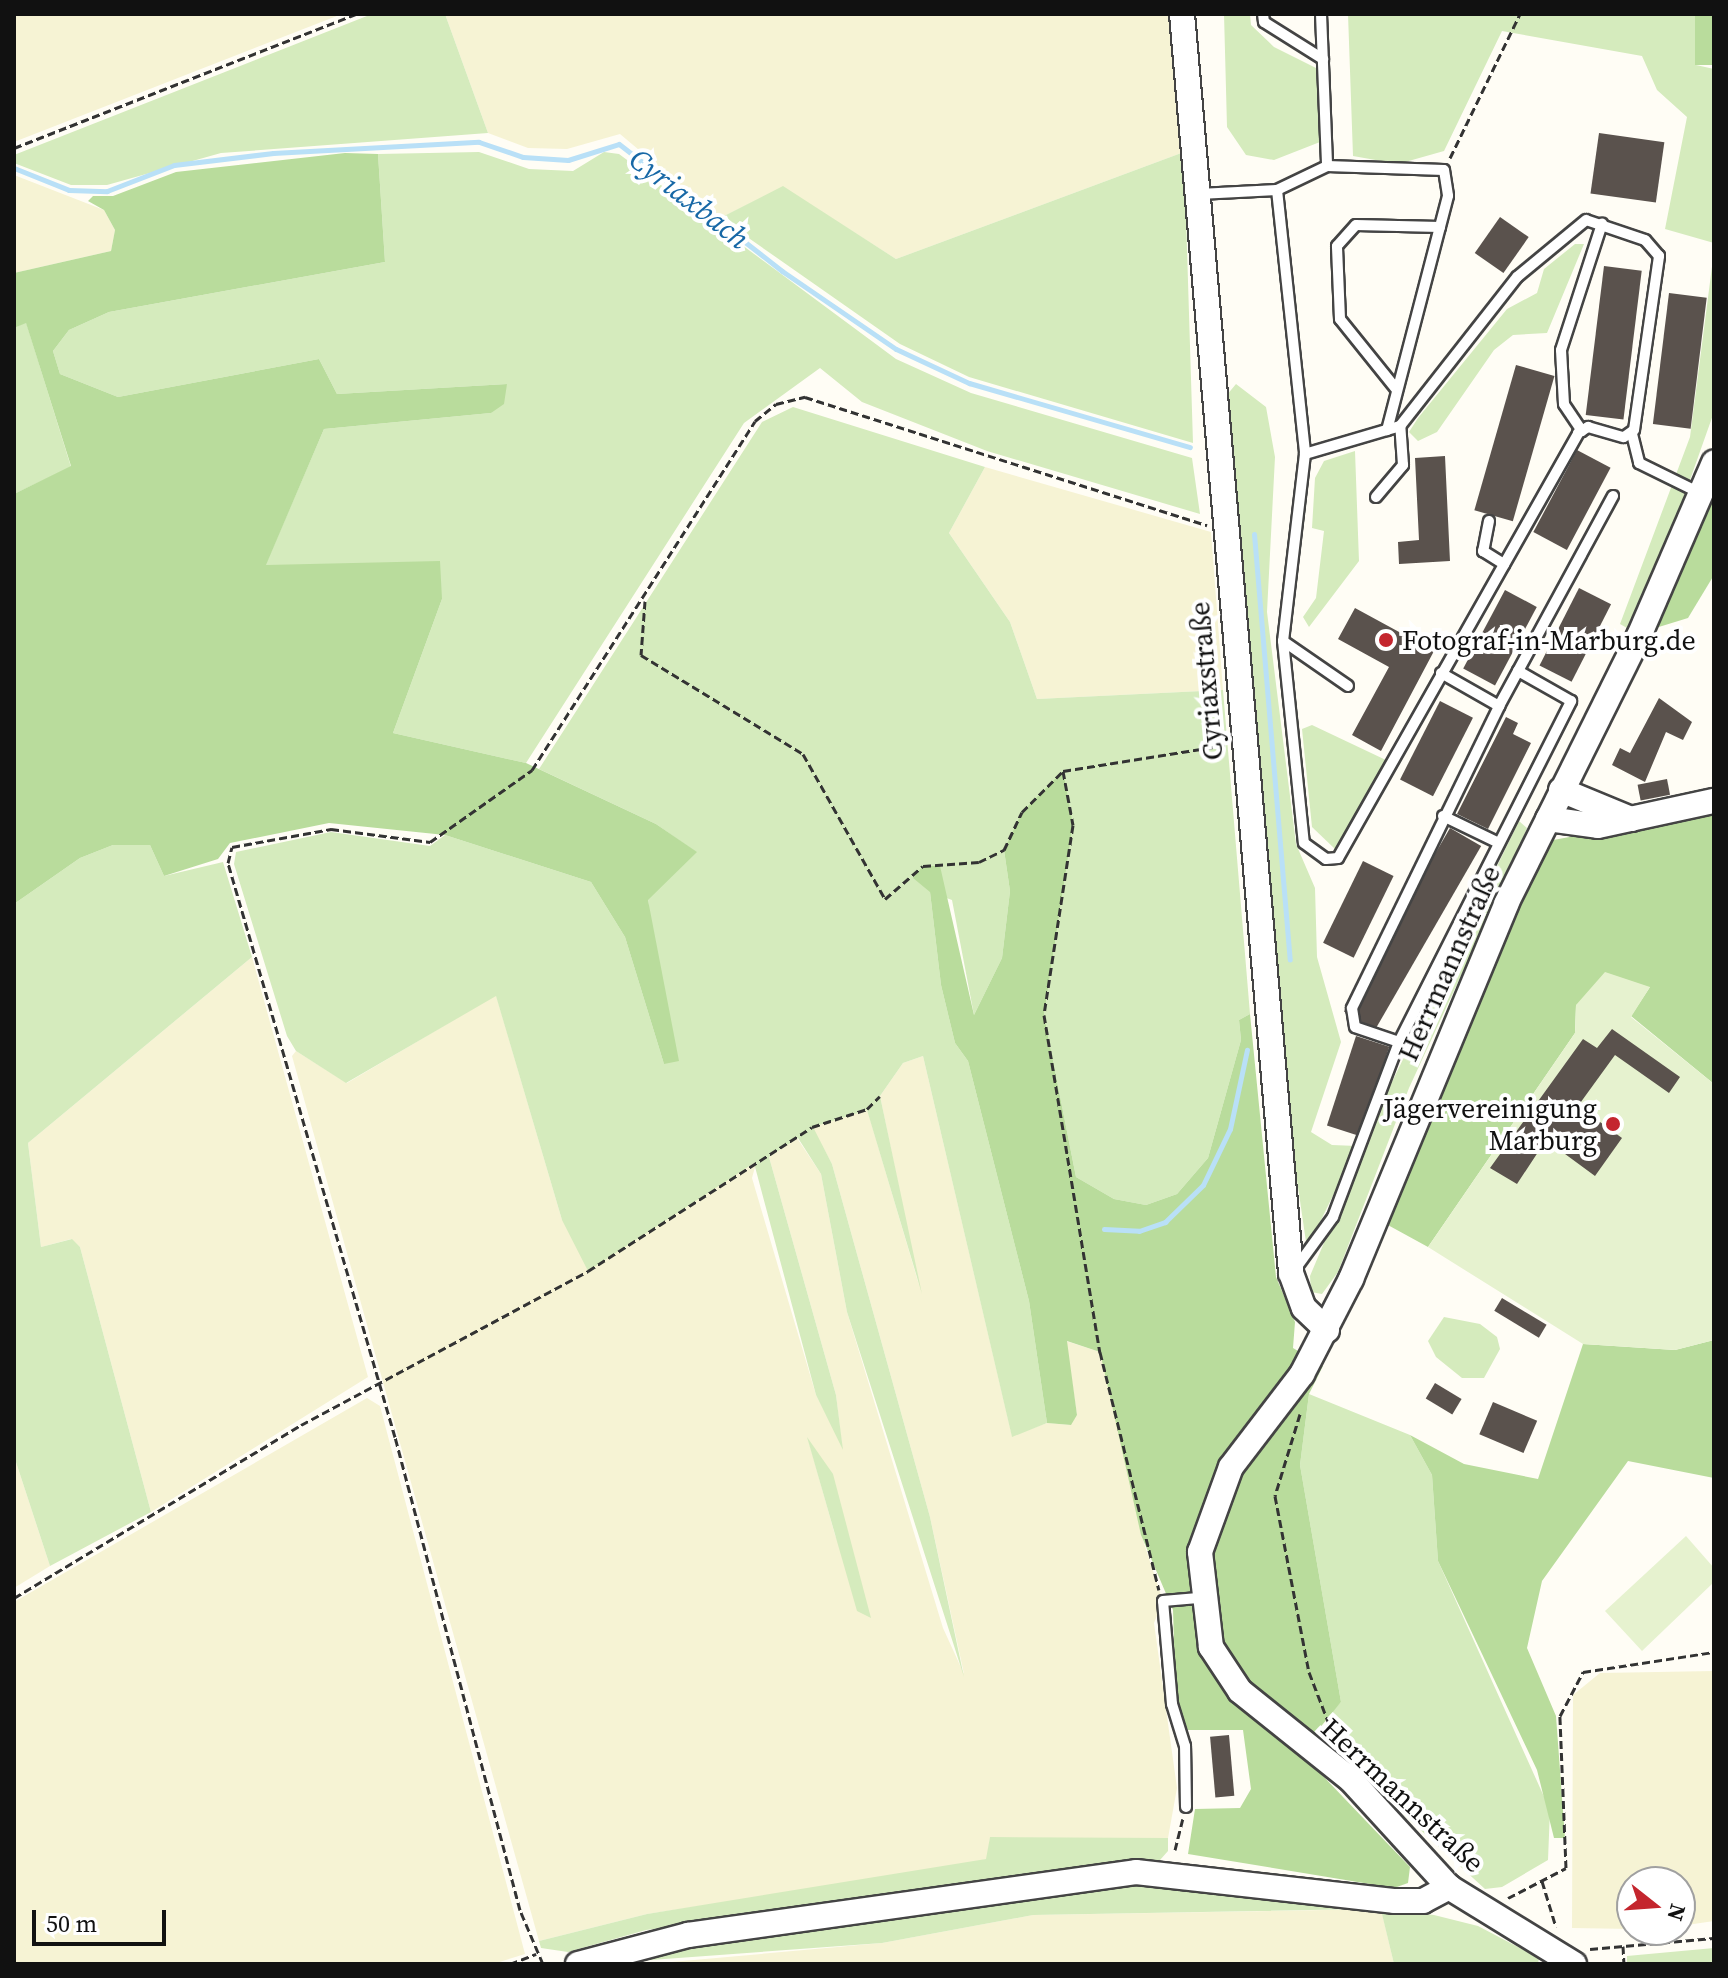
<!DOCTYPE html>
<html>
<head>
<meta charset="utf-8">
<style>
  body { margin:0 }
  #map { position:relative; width:1728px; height:1978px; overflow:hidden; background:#fffdf5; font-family:"Source Serif 4",serif }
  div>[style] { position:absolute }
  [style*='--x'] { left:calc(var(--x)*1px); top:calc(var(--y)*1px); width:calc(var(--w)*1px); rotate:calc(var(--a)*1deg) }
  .farmland>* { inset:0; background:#f6f3d4 }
  .green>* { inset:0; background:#d5ebbd }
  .forest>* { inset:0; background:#b9dc9c; transform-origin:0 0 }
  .pitch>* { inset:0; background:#e6f2cf }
  .stream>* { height:5px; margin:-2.5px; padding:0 2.5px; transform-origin:2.5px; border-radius:2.5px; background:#b9e0f7 }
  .building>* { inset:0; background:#5a524d; transform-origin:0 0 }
  .path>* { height:3px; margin-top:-1.5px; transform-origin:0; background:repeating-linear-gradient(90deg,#333 0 8px,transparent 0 12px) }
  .roads { filter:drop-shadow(2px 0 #444) drop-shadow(-2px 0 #444) drop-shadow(0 2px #444) drop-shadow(0 -2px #444) }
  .service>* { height:10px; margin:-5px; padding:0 5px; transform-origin:5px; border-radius:5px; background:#fff }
  .tertiary>* { height:24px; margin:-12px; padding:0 12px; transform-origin:12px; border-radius:12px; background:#fff }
  .dots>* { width:22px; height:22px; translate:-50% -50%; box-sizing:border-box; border:4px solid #fff; border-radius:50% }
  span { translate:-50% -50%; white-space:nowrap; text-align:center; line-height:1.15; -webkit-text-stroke:8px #fff; paint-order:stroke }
  .poi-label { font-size:28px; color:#111 }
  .left { translate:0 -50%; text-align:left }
  .right { translate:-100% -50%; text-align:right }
  .street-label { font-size:28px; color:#111 }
  .water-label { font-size:30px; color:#1768a6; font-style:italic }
  .frame { position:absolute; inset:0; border:16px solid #111; pointer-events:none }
  .north { position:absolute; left:1616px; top:1866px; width:80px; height:80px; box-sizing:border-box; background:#fff; border:2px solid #a0a0a0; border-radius:50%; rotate:107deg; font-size:22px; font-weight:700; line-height:32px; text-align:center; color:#111 }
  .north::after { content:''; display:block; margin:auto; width:28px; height:36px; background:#c4262e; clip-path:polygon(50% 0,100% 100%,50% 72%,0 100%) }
  .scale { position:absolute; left:32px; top:1910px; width:134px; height:36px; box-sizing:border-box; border:4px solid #111; border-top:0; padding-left:10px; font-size:24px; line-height:28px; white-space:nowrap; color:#111; -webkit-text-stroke:6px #fff; paint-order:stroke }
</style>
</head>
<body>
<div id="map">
  <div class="farmland">
    <div style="clip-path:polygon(14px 14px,342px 14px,14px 142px)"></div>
    <div style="clip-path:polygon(445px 14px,1173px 14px,1184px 152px,896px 259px,783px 187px,720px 218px,620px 134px,567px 149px,528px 148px,488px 133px)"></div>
    <div style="clip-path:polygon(14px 175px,104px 210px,115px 230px,111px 251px,14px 273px)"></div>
    <div style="clip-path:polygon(985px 467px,1211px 532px,1223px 690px,1037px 699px,1010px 622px,949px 533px)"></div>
    <div style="clip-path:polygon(252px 957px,368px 1377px,151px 1512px,80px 1247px,71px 1239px,41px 1247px,28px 1143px)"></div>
    <div style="clip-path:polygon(evenodd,496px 995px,562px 1220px,760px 1149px,752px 1178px,816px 1395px,842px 1446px,836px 1395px,769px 1157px,797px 1138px,821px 1174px,847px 1312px,943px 1628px,964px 1674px,930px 1517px,832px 1164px,812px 1127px,867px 1109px,919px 1285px,880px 1096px,903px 1063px,923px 1056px,1012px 1436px,1047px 1423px,1070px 1425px,1077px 1415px,1066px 1341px,1100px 1352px,1116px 1398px,1141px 1534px,1163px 1601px,1154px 1623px,1177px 1788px,1168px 1838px,990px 1838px,987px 1859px,945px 1869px,647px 1914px,539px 1941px,292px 1056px,296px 1051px,347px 1083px,496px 995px,808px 1439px,846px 1529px,870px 1618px,835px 1535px,808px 1439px)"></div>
    <div style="clip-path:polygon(367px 1398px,380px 1406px,525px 1954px,493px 1964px,14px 1964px,14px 1602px)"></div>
    <div style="clip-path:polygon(14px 1456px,50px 1566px,14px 1588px)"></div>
    <div style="clip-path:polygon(1714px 1671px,1714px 1921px,1680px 1926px,1680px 1882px,1632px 1882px,1632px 1929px,1572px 1928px,1573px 1695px,1600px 1673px)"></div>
    <div style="clip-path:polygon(1381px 1909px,1394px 1964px,649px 1964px,882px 1943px,1033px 1915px)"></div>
  </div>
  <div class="green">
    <div style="clip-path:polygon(372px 14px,445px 14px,488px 133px,221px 153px,107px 185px,71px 185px,14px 163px,14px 155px)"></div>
    <div style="clip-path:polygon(1224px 14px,1250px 14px,1251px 25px,1274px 47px,1316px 68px,1320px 142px,1274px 160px,1246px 155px,1227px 127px)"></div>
    <div style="clip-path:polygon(1348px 14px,1695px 14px,1696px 65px,1714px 69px,1714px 243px,1665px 229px,1687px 117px,1657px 90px,1642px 56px,1502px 31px,1444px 151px,1398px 164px,1353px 156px)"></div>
    <div style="clip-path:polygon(479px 152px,529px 169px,573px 171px,604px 152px,619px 154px,896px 359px,971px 393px,1192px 458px,1200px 514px,987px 451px,862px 402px,820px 368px,744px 423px,526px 763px,393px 733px,442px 599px,265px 566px,324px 429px,491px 413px,507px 384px,337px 394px,319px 359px,118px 397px,60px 374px,53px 351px,69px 330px,109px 312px,385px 262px,378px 154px)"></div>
    <div style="clip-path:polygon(1184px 152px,1193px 443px,969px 377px,900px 344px,720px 218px,783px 186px,896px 259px)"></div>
    <div style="clip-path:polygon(1575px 244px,1584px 244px,1547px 333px,1513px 335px,1494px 350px,1437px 432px,1418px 441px,1409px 432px,1418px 418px,1507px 309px,1537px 293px,1544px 269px)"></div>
    <div style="clip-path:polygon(1714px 251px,1714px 412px,1668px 542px,1627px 628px,1620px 624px,1690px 437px)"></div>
    <div style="clip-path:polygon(26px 322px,71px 467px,14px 494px,14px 328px)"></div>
    <div style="clip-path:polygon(1236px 384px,1266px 407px,1275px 457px,1267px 612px,1296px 844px,1315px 888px,1317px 957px,1341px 1042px,1311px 1132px,1332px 1145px,1357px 1146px,1307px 1249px,1288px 1118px,1226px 396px)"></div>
    <div style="clip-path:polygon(793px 407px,985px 467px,949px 533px,1010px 622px,1037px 699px,1223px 690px,1250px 1014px,1239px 1020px,1241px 1040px,1208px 1158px,1177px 1194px,1146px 1205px,1114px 1199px,1076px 1177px,1044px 1015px,1073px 825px,1004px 850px,1010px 891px,1002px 958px,974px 1015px,952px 900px,930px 892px,941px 985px,955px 1043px,968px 1061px,1029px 1301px,1047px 1423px,1012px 1437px,923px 1056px,903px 1063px,880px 1096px,922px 1294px,867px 1110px,813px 1127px,832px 1164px,930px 1517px,964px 1677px,847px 1312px,821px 1174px,798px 1138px,769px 1157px,836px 1395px,843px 1450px,816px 1395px,754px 1163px,588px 1271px,562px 1220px,496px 996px,346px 1083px,296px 1051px,287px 1036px,234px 864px,236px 852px,331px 832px,430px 846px,445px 835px,591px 882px,625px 937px,664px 1064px,648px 899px,696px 852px,656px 824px,539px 769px,762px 422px)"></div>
    <div style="clip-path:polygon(1355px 451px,1359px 561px,1309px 627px,1303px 617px,1316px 598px,1324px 531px,1312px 528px,1315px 478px,1324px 461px)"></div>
    <div style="clip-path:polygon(1312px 725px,1388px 761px,1350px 837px,1335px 849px,1312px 827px,1302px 729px)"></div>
    <div style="clip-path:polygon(1519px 821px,1527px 828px,1514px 861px,1409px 1088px,1338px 1272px,1322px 1294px,1311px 1292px,1310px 1276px,1390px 1086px)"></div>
    <div style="clip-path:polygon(113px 845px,150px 845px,164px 876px,223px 862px,252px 957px,28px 1143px,41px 1247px,72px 1239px,80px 1247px,151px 1512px,50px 1566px,14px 1456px,14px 904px,80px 858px)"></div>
    <div style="clip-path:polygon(1444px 1317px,1480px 1324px,1497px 1337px,1500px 1349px,1484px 1378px,1462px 1378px,1436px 1357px,1428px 1341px)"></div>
    <div style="clip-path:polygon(1309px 1394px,1410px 1435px,1432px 1475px,1438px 1561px,1550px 1810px,1548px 1860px,1502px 1887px,1485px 1889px,1402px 1813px,1330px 1714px,1341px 1702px,1300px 1465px)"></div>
    <div style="clip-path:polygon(807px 1437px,833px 1474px,871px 1618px,857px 1611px)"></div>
    <div style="clip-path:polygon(990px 1837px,1168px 1838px,1168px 1851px,1160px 1860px,646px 1930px,568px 1952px,541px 1948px,539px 1941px,647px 1914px,986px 1859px)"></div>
    <div style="clip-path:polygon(1138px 1878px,1434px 1915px,1478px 1926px,1539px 1958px,1538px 1964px,1394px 1964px,1381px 1910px,1365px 1909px,1033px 1915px,882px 1943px,596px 1964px,645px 1949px)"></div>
    <div style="clip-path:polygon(1714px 1948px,1714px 1964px,1627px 1964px,1627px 1956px)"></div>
  </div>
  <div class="forest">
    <div style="left:1695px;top:14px;width:19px;height:51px"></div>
    <div style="clip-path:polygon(345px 153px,378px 154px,385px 262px,109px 312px,69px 330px,53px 351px,60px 374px,118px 397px,319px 359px,337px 394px,507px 384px,504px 404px,491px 413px,324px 429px,266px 565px,440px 561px,442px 599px,393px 733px,526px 763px,656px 824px,697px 852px,648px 900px,679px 1061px,664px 1064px,625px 937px,591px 882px,445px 835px,329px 823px,230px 843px,218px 859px,164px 876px,150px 845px,113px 845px,80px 858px,14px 904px,14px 494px,71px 466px,26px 323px,14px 328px,14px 273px,111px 251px,115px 230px,104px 210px,88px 201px,93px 196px,113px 196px,176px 172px)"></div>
    <div style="clip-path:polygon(1714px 489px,1714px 575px,1688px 618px,1649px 630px)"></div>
    <div style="clip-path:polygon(1063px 771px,1073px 825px,1044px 1015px,1076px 1177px,1114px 1199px,1146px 1205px,1177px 1194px,1208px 1158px,1241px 1040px,1239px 1020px,1250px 1014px,1276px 1277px,1295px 1322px,1293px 1348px,1323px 1366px,1309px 1394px,1300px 1465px,1341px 1702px,1300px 1752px,1410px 1867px,1408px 1883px,1394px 1888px,1188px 1854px,1195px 1809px,1240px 1808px,1251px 1789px,1243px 1730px,1188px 1730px,1176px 1707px,1173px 1610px,1141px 1535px,1100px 1352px,1067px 1341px,1077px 1415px,1071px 1425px,1047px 1423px,1029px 1301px,968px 1061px,955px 1043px,941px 985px,930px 892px,913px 878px,923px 866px,940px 866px,974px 1015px,1002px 958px,1010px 891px,1004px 850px,1022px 812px)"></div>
    <div style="clip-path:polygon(1714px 810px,1714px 1084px,1631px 1016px,1650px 987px,1576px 1005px,1575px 1033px,1428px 1247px,1386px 1224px,1548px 841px)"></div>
    <div style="clip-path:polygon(1714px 1340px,1714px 1478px,1628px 1461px,1542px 1581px,1527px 1648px,1556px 1716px,1565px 1838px,1554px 1838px,1537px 1770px,1438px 1561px,1432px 1475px,1410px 1435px,1464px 1464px,1538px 1479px,1583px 1344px,1675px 1350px)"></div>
  </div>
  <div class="pitch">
    <div style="clip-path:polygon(1605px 972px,1650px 987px,1631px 1017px,1714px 1084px,1714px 1340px,1675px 1350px,1583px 1344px,1428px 1247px,1575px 1033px,1576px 1005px)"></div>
    <div style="clip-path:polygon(1686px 1536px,1714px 1568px,1714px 1582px,1642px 1651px,1605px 1611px)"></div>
  </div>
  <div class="stream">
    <div style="--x:14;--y:168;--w:59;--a:21.8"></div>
    <div style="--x:69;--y:190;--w:38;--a:2"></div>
    <div style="--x:107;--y:191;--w:72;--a:-21.2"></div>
    <div style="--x:174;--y:165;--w:100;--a:-6.9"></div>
    <div style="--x:273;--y:153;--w:206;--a:-3.1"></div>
    <div style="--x:479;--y:142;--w:46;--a:18.8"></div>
    <div style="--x:523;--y:157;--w:45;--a:3.8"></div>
    <div style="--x:568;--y:160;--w:53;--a:-17.4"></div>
    <div style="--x:619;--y:144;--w:207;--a:37.9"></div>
    <div style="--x:782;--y:271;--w:138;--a:34.4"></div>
    <div style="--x:896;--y:349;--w:81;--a:25"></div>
    <div style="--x:969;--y:383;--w:230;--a:16.2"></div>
    <div style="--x:1254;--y:534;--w:427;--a:85.2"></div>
    <div style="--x:1104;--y:1229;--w:35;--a:3"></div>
    <div style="--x:1139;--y:1231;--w:28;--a:-19"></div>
    <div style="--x:1165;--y:1222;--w:53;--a:-44.2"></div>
    <div style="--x:1203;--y:1185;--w:62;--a:-64.3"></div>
    <div style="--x:1230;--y:1129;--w:81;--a:-77.9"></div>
  </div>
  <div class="building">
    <div style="left:1599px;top:133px;width:66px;height:61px;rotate:8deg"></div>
    <div style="left:1500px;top:217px;width:35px;height:44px;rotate:35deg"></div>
    <div style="left:1604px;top:266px;width:38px;height:150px;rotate:7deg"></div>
    <div style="left:1669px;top:293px;width:38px;height:132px;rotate:7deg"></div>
    <div style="left:1516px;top:365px;width:40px;height:151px;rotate:16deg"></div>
    <div style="left:1577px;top:450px;width:38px;height:93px;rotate:28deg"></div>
    <div style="clip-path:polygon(1445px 456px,1450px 561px,1399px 564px,1398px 542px,1419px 540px,1415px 458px)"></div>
    <div style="left:1579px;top:588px;width:36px;height:87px;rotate:27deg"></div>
    <div style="left:1505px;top:590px;width:36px;height:89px;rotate:28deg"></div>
    <div style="clip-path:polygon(1355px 608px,1434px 651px,1381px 751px,1352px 735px,1389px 667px,1338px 639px)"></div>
    <div style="clip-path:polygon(1659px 698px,1692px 722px,1683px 740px,1666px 732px,1645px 782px,1612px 765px,1620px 748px,1630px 753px)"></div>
    <div style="left:1440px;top:701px;width:37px;height:88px;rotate:27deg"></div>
    <div style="clip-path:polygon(1506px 717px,1518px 723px,1513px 734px,1531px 743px,1488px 829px,1457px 814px)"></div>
    <div style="left:1667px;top:779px;width:16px;height:30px;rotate:79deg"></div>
    <div style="left:1450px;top:828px;width:36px;height:212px;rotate:30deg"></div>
    <div style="left:1363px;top:861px;width:34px;height:91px;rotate:26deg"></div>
    <div style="clip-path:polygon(1612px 1029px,1680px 1077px,1669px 1093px,1615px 1055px,1578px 1106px,1622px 1138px,1595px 1176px,1546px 1140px,1517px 1184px,1490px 1168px,1583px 1039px,1597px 1048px)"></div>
    <div style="left:1356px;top:1036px;width:35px;height:94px;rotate:18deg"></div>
    <div style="left:1502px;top:1298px;width:52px;height:15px;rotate:31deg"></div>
    <div style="left:1435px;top:1383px;width:31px;height:18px;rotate:31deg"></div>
    <div style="left:1493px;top:1402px;width:48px;height:35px;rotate:23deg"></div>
    <div style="left:1229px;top:1735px;width:61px;height:19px;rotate:85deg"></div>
  </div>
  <div class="path">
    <div style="--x:14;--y:148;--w:367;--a:-21.4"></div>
    <div style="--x:1450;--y:158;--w:160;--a:-64.1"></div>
    <div style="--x:645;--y:601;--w:54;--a:94.2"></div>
    <div style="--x:641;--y:655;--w:190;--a:31.4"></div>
    <div style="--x:803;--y:754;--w:167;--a:60.5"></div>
    <div style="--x:885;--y:899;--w:50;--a:-41"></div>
    <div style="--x:923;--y:866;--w:56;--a:-4.1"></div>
    <div style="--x:979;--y:862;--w:28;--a:-26"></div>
    <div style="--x:1004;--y:850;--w:42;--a:-64.7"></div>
    <div style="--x:1022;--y:812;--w:58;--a:-45"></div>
    <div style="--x:1063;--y:771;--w:165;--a:-9.1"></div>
    <div style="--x:1063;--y:771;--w:55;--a:79.5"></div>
    <div style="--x:1073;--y:825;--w:192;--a:98.7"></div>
    <div style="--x:1044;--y:1015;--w:342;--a:80.6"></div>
    <div style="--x:1100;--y:1352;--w:245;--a:76.1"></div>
    <div style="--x:1300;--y:1414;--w:86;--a:107"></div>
    <div style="--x:1275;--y:1496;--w:179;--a:79.1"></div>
    <div style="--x:1309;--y:1672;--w:75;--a:68.9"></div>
    <div style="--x:14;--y:1598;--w:335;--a:-31.1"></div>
    <div style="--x:301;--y:1425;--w:326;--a:-28.2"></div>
    <div style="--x:588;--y:1271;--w:266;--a:-32.7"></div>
    <div style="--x:812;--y:1127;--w:58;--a:-18.1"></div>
    <div style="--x:867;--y:1109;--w:18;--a:-45"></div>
    <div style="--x:1175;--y:1850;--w:32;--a:-76"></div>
    <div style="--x:1542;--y:1881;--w:48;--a:73.1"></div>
    <div style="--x:1508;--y:1898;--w:65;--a:-27.3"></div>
    <div style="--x:1566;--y:1868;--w:152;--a:-92.3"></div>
    <div style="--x:1560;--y:1716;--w:50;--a:-62.4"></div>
    <div style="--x:1583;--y:1672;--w:133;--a:-8.7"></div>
    <div style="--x:1623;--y:1946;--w:18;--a:87"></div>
    <div style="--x:1590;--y:1949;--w:124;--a:-5.1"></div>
    <div style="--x:510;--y:1964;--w:28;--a:-21"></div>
    <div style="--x:543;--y:1964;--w:59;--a:-113.1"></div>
    <div style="--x:520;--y:1910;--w:489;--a:-104.8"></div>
    <div style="--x:395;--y:1437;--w:598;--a:-106.22"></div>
    <div style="--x:228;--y:863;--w:16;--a:-76"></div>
    <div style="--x:232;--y:847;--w:101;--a:-10.3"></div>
    <div style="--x:331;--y:829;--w:100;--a:7.5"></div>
    <div style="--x:430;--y:842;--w:125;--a:-35.2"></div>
    <div style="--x:532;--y:770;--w:414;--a:-57.4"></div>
    <div style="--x:755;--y:421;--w:27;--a:-39"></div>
    <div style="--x:776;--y:404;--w:30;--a:-14"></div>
    <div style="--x:805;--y:397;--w:422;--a:17.7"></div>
  </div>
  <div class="roads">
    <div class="service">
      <div style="--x:1263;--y:14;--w:8;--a:83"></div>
      <div style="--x:1264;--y:22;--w:70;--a:32.1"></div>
      <div style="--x:1321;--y:14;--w:152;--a:87.7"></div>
      <div style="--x:1277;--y:190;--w:265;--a:83.9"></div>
      <div style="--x:1305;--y:454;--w:188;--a:96.7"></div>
      <div style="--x:1283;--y:641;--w:79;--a:34.7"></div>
      <div style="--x:1199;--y:194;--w:78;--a:-2.9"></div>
      <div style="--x:1277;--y:190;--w:55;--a:-25.6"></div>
      <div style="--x:1327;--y:166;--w:117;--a:2"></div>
      <div style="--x:1444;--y:170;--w:26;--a:81"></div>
      <div style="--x:1448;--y:196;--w:242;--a:104.6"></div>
      <div style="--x:1397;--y:390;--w:91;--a:-128.8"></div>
      <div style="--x:1340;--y:319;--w:73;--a:-92.4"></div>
      <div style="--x:1337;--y:246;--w:28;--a:-48"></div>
      <div style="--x:1356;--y:225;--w:84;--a:1.4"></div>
      <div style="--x:1582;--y:431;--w:32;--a:-124"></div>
      <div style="--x:1564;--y:404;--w:54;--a:-93.2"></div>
      <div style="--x:1561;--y:350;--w:133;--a:-72"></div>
      <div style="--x:1632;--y:434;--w:30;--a:76"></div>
      <div style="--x:1639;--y:463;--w:68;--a:26.2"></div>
      <div style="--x:1376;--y:497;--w:42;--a:-49.8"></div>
      <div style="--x:1403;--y:465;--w:39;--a:-94"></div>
      <div style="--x:1489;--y:521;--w:31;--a:101"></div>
      <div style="--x:1483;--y:551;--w:25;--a:32"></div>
      <div style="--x:1283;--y:641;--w:203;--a:84.1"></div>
      <div style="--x:1304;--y:843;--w:27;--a:36"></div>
      <div style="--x:1326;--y:859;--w:12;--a:-5"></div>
      <div style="--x:1338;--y:858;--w:488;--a:-60.5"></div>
      <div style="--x:1578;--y:433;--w:12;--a:-31"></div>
      <div style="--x:1588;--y:427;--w:37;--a:16"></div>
      <div style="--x:1624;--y:437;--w:12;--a:-35"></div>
      <div style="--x:1634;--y:430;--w:176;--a:-81.8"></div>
      <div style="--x:1659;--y:256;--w:21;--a:-131"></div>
      <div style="--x:1645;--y:240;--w:62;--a:-161.3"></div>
      <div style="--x:1586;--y:220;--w:89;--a:140.4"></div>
      <div style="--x:1517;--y:277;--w:189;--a:128.1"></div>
      <div style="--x:1400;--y:426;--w:99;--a:163.6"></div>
      <div style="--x:1441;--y:673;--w:67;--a:29.6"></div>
      <div style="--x:1499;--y:706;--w:239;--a:-61.5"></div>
      <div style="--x:1443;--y:816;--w:62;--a:25.7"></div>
      <div style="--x:1399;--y:1042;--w:382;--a:-63.2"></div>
      <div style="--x:1571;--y:701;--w:61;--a:-150.5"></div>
      <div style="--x:1293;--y:1272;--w:68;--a:-54"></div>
      <div style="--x:1333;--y:1217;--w:187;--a:-69.3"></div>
      <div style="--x:1399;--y:1042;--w:46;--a:-161.2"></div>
      <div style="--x:1355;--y:1027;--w:19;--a:-99"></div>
      <div style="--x:1352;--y:1008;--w:336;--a:-64"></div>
      <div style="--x:1186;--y:1807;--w:61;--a:-90.9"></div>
      <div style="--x:1185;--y:1746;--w:44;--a:-107.2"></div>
      <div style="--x:1172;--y:1704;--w:103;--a:-95"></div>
      <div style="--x:1163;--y:1601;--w:38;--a:-5"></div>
    </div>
    <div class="tertiary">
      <div style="--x:1182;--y:14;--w:1264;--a:85.05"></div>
      <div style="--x:1291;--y:1273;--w:37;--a:70"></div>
      <div style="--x:1304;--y:1308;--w:32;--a:44"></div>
      <div style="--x:1561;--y:790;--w:76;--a:22.5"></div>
      <div style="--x:1548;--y:819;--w:50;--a:8"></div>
      <div style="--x:1598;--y:826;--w:119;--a:-12.2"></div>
      <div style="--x:578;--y:1964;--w:114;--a:-14.8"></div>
      <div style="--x:688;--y:1935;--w:452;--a:-8"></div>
      <div style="--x:1136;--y:1872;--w:261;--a:6.4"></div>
      <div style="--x:1395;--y:1901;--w:28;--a:0"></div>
      <div style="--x:1423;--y:1901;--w:30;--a:-28"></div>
      <div style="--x:1574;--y:1964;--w:147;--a:-148.4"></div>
      <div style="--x:1449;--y:1887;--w:145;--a:-132.5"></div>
      <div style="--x:1351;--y:1780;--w:142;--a:-141.3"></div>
      <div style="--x:1240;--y:1691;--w:53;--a:-123.4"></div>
      <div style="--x:1211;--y:1647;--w:96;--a:-96.6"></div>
      <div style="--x:1200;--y:1552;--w:90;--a:-70"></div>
      <div style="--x:1231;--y:1467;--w:117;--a:-52.6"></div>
      <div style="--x:1302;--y:1374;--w:107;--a:-62.7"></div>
      <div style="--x:1351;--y:1279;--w:406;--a:-67.5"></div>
      <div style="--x:1506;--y:904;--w:299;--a:-63.6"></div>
      <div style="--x:1639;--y:636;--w:189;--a:-66.6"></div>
    </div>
  </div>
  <div class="dots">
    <div style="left:1386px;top:640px;background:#c4262e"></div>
    <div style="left:1613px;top:1124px;background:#c4262e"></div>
  </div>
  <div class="poi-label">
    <span class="left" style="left:1402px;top:640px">Fotograf-in-Marburg.de</span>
    <span class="right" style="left:1597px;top:1124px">Jägervereinigung<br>Marburg</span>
  </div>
  <div class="street-label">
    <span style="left:1206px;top:681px;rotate:-95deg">Cyriaxstraße</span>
    <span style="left:1449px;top:963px;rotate:-66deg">Herrmannstraße</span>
    <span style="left:1403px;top:1795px;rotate:43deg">Herrmannstraße</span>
  </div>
  <div class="water-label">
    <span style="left:689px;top:199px;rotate:38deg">Cyriaxbach</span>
  </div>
  <div class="frame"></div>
  <div class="north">N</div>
  <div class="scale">50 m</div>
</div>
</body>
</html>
